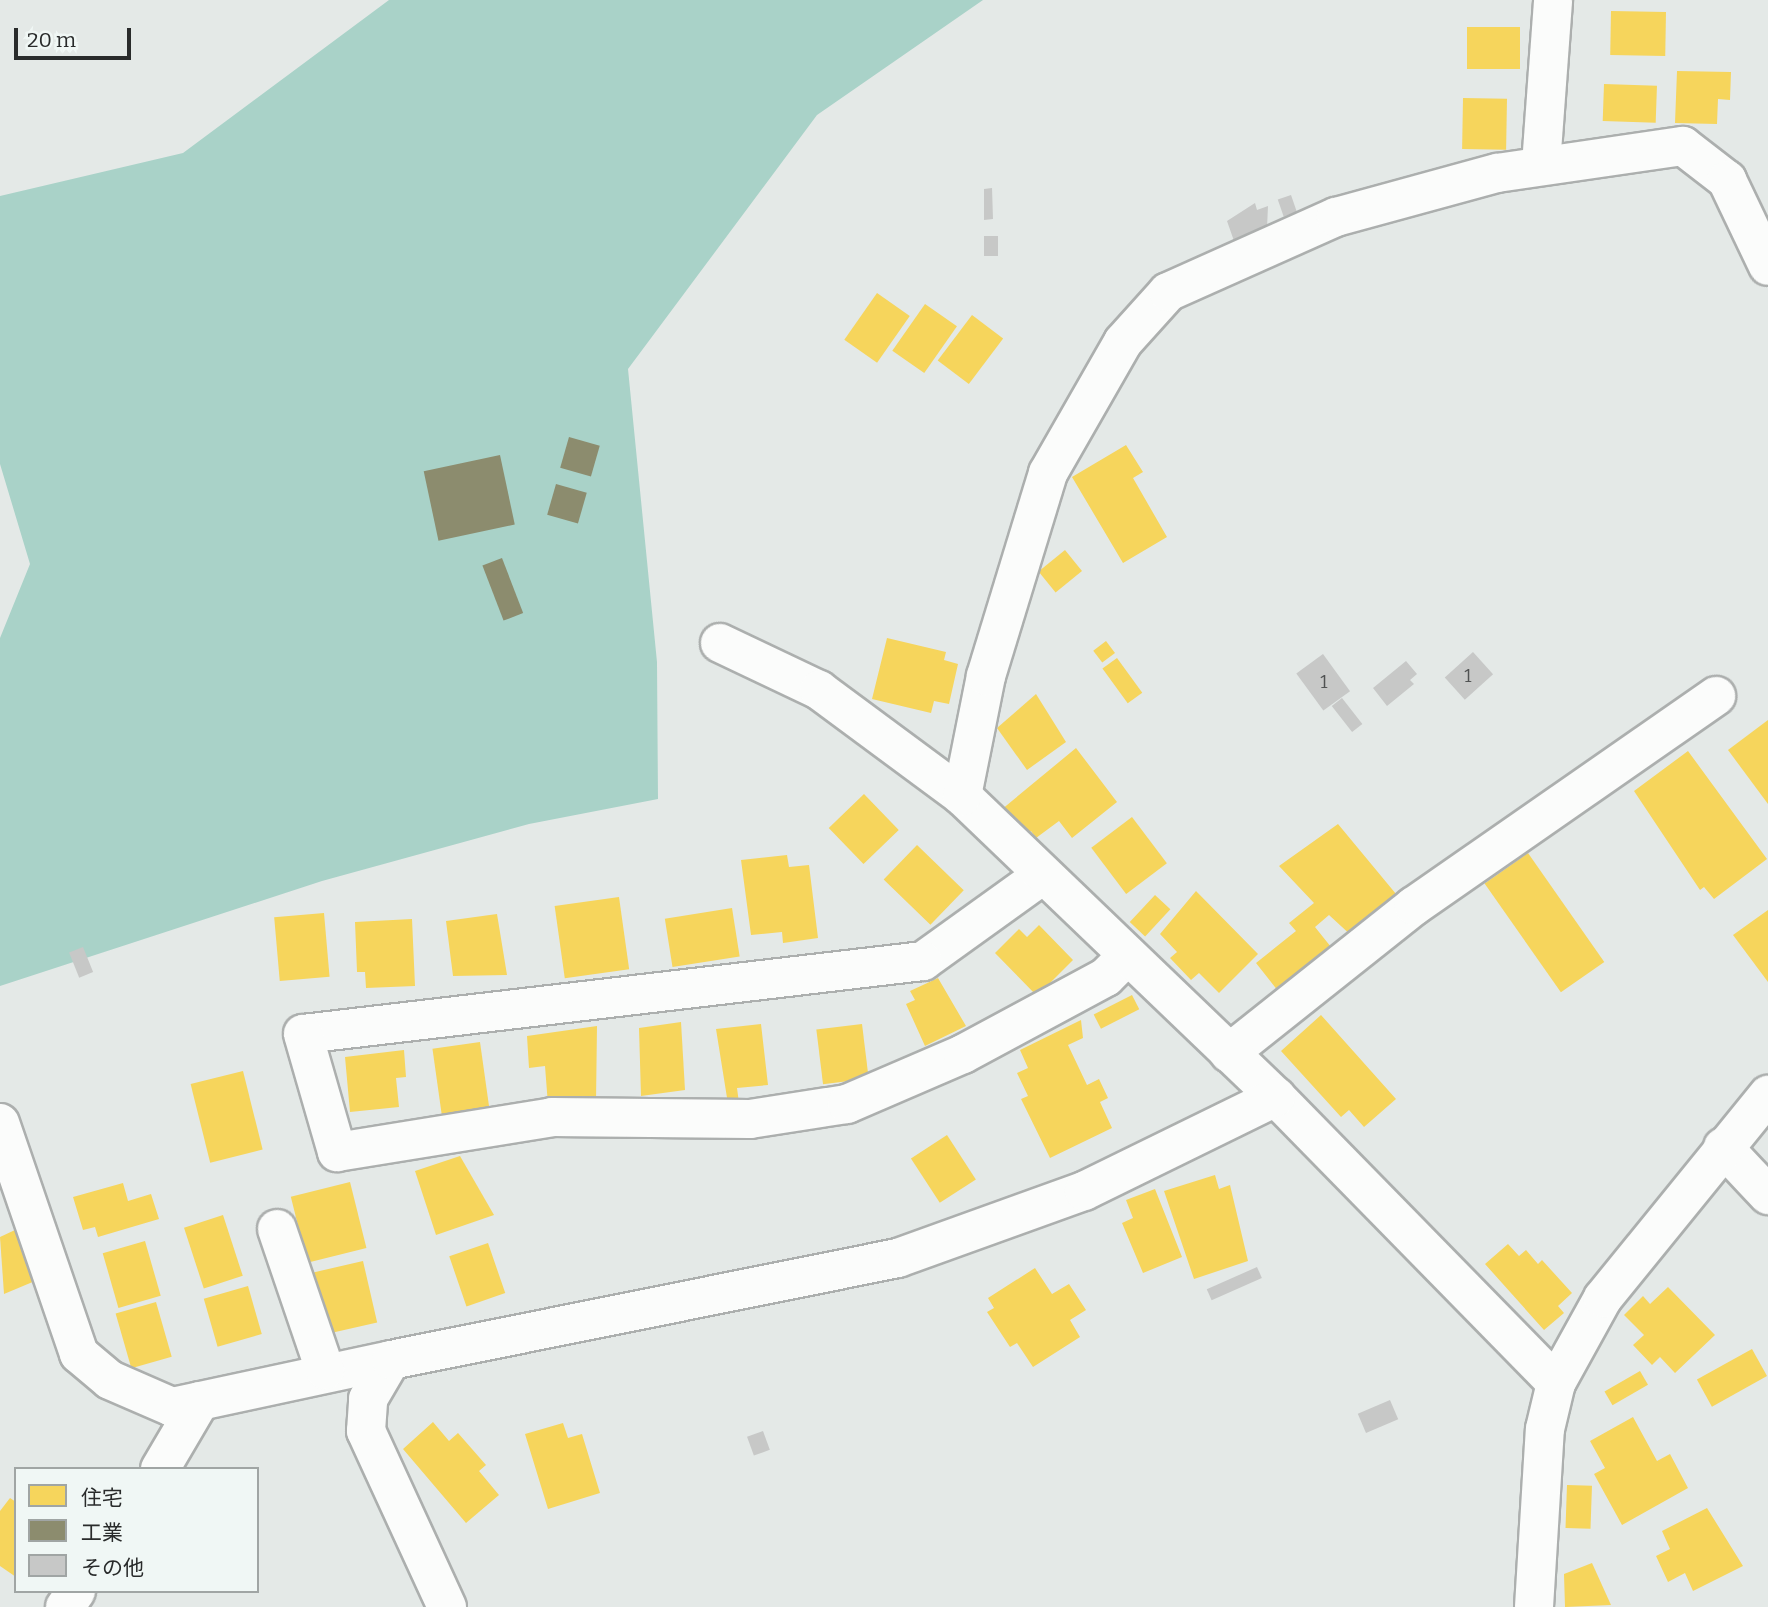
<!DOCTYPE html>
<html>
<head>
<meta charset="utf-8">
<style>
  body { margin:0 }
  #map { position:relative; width:1768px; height:1607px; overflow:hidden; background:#e4e9e7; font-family:Bitter,"Noto Sans JP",serif }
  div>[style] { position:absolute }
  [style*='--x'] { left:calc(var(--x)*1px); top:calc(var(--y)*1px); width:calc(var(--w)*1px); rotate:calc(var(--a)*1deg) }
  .forest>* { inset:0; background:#a9d2c8 }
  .homes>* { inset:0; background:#f6d55c; transform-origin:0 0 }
  .industry>* { inset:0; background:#8c8c6e; transform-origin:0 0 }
  .building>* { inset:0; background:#c7c8c7; transform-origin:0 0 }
  .roads { filter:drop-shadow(2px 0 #acafae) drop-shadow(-2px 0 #acafae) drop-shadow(0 2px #acafae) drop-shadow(0 -2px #acafae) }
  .street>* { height:38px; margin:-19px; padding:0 19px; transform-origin:19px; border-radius:19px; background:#fbfcfb }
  span { translate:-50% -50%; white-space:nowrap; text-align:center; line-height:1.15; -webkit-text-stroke:7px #f0f7f5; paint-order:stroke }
  .number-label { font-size:18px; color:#505252 }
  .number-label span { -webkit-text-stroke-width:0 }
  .legend { position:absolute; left:14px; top:1467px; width:245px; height:126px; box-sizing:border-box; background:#f0f7f5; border:2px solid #a0a5a4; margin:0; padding:9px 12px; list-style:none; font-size:21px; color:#292b2b }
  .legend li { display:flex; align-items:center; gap:14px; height:35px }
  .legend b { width:35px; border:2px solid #a0a5a4 }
  .scale { position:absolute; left:14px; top:28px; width:117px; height:32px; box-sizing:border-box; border:4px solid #292b2b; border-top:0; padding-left:9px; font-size:21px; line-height:24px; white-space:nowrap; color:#292b2b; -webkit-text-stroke:5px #f0f7f5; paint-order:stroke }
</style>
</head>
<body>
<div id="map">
  <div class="forest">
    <div style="clip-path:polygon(389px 0,983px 0,817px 115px,628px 369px,657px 662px,658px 799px,529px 824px,322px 881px,0 986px,0 638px,30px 564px,0 464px,0 196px,183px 153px)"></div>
  </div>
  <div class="homes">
    <div style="left:1611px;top:11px;width:55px;height:44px;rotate:1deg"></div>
    <div style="left:1467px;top:27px;width:53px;height:42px"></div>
    <div style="clip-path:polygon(1677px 71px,1731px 72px,1730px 100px,1718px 99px,1717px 124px,1675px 123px)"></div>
    <div style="left:1604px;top:84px;width:53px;height:37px;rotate:2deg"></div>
    <div style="left:1463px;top:98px;width:44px;height:51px;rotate:1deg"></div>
    <div style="left:877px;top:293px;width:40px;height:57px;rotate:35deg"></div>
    <div style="left:925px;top:304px;width:39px;height:57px;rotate:35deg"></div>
    <div style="left:972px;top:315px;width:39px;height:57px;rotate:37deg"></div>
    <div style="clip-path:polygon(1126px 445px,1143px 472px,1133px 478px,1167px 537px,1123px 563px,1072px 477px)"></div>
    <div style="left:1065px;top:550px;width:27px;height:34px;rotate:51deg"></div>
    <div style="clip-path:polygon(887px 638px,946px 652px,944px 660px,958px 664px,949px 704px,934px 701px,931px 713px,872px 699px)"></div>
    <div style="left:1106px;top:641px;width:15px;height:16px;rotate:53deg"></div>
    <div style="left:1117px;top:658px;width:43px;height:18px;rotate:54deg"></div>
    <div style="clip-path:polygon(1036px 694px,1066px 742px,1027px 770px,997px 728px)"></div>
    <div style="clip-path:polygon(1768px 720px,1768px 804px,1728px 750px)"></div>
    <div style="clip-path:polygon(1076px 748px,1117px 802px,1072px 838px,1059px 821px,1036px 838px,1031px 831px,1022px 838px,1001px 810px)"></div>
    <div style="clip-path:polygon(1688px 751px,1767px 859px,1714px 899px,1704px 887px,1700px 890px,1634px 791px)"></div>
    <div style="left:864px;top:794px;width:50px;height:49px;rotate:46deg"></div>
    <div style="left:1132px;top:817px;width:58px;height:51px;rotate:53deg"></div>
    <div style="clip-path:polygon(1338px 824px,1401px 900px,1354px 938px,1329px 915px,1315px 927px,1335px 952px,1282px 996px,1256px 963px,1296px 931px,1289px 923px,1314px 903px,1279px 866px)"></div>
    <div style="left:917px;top:845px;width:65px;height:48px;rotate:44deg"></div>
    <div style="left:1528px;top:853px;width:133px;height:53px;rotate:55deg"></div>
    <div style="clip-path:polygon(787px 855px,789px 867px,809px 865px,818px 938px,783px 943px,782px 932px,751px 935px,741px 860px)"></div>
    <div style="clip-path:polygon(1196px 891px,1258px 954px,1219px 993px,1199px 973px,1191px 980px,1170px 958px,1177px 952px,1160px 934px)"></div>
    <div style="left:1155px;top:895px;width:21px;height:37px;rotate:43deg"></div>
    <div style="left:619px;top:897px;width:73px;height:65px;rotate:82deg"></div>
    <div style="left:732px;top:908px;width:49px;height:68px;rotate:81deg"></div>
    <div style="clip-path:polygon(1768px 910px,1768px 982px,1733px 935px)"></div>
    <div style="left:324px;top:913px;width:64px;height:50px;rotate:85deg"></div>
    <div style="clip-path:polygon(497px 914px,507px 975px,453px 976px,446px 921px)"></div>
    <div style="clip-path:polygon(412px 919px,415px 986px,366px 988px,365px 972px,357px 972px,355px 922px)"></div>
    <div style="clip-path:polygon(1039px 925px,1073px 960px,1037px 996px,995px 953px,1019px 929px,1027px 937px)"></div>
    <div style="clip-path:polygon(938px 978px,966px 1026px,925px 1046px,906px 1004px,915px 1000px,910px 991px)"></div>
    <div style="left:1132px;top:995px;width:16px;height:43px;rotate:63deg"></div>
    <div style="clip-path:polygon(1321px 1015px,1396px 1099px,1364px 1127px,1349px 1110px,1341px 1117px,1281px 1051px)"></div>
    <div style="clip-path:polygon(1081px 1020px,1083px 1038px,1068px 1045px,1087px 1085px,1099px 1079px,1108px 1098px,1100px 1102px,1112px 1128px,1050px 1158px,1021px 1099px,1028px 1096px,1017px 1073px,1028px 1068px,1020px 1050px)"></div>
    <div style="clip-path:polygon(681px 1022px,685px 1090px,641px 1096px,639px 1028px)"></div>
    <div style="clip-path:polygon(761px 1024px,768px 1085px,737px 1088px,739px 1103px,728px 1104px,716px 1029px)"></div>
    <div style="left:862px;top:1024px;width:55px;height:46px;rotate:83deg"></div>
    <div style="clip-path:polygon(597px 1026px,596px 1102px,548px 1105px,545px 1066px,529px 1068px,527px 1036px)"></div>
    <div style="left:480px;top:1042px;width:68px;height:48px;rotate:82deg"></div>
    <div style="clip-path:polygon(404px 1050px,406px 1077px,396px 1078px,399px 1107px,350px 1112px,345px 1057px)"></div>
    <div style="left:243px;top:1071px;width:81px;height:54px;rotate:76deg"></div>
    <div style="left:947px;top:1135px;width:53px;height:43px;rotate:57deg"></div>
    <div style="clip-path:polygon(460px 1156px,494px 1215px,436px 1235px,415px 1171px)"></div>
    <div style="clip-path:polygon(1215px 1175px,1219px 1189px,1230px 1185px,1248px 1261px,1194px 1279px,1164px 1191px)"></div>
    <div style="left:350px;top:1182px;width:68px;height:61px;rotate:76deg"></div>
    <div style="clip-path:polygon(123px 1183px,128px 1201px,151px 1194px,159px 1219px,98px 1237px,95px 1227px,83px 1230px,73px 1197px)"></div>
    <div style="clip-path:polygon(1155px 1189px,1182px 1257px,1143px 1273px,1122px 1223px,1133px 1218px,1126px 1200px)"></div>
    <div style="left:223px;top:1215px;width:64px;height:41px;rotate:72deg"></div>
    <div style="clip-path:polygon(15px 1230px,35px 1281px,4px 1294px,0 1237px)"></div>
    <div style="left:145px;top:1241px;width:57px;height:44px;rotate:74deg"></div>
    <div style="left:488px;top:1243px;width:53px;height:41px;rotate:71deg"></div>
    <div style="clip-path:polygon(1508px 1244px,1519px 1256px,1526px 1250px,1538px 1264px,1542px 1260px,1572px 1293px,1558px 1306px,1564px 1313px,1544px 1330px,1485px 1264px)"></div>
    <div style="left:363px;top:1261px;width:63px;height:52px;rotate:77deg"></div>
    <div style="clip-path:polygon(1035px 1268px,1052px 1294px,1069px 1284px,1086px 1310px,1070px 1320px,1080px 1337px,1033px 1367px,1017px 1343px,1010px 1347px,987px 1312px,994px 1308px,988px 1298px)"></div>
    <div style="left:248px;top:1286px;width:50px;height:46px;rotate:74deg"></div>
    <div style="clip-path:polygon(1668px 1287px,1715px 1335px,1675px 1373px,1660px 1357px,1652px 1365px,1633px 1345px,1644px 1335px,1624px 1315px,1643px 1296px,1650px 1304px)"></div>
    <div style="left:156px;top:1302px;width:57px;height:42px;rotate:74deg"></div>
    <div style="left:1752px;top:1349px;width:31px;height:63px;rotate:61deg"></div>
    <div style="left:1640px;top:1371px;width:16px;height:41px;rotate:60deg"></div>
    <div style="clip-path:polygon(1633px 1417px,1657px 1461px,1670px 1454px,1688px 1488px,1622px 1525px,1594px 1474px,1605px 1468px,1590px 1441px)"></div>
    <div style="clip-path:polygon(433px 1422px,449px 1441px,458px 1433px,486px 1465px,479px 1471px,499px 1495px,466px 1523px,403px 1449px)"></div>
    <div style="clip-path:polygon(563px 1423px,568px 1438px,582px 1434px,600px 1493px,548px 1509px,525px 1434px)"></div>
    <div style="left:1567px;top:1485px;width:25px;height:43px;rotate:2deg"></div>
    <div style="clip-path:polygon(10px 1498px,16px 1502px,16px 1577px,0 1566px,0 1511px)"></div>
    <div style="clip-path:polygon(1707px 1508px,1743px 1566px,1693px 1591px,1685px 1573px,1668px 1582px,1656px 1556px,1670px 1549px,1662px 1531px)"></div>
    <div style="clip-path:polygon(1592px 1563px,1611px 1605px,1565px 1607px,1564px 1574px)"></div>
  </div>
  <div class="industry">
    <div style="left:569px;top:437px;width:32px;height:32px;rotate:16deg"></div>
    <div style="left:500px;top:455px;width:71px;height:78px;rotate:78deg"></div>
    <div style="left:556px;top:484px;width:32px;height:32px;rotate:16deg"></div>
    <div style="left:502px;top:558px;width:59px;height:21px;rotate:69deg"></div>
  </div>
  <div class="building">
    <div style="clip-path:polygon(992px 188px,993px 219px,984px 220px,984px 189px)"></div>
    <div style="left:1291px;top:195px;width:18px;height:14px;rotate:71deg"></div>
    <div style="clip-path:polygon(1255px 203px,1257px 210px,1268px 206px,1267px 228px,1234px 241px,1227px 221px)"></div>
    <div style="left:984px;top:236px;width:14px;height:20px"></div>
    <div style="left:1473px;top:652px;width:30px;height:38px;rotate:48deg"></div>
    <div style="left:1323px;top:654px;width:46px;height:33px;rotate:54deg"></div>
    <div style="clip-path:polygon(1406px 661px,1417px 674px,1410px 680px,1414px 684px,1387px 706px,1373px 688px)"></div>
    <div style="left:1342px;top:698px;width:33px;height:13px;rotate:52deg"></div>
    <div style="left:83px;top:947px;width:27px;height:15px;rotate:68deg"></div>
    <div style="left:1257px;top:1267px;width:12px;height:55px;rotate:66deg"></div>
    <div style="left:1390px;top:1400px;width:21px;height:35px;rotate:67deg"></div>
    <div style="left:763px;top:1431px;width:20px;height:17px;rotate:70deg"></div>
  </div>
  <div class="roads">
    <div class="street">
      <div style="--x:1541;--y:165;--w:165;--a:-85.8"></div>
      <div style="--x:720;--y:643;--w:110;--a:25.4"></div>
      <div style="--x:819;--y:690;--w:178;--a:36.5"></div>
      <div style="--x:1040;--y:877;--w:144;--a:144.3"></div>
      <div style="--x:923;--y:961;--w:624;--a:173.28"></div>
      <div style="--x:303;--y:1034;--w:123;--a:73.9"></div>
      <div style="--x:337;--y:1152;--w:218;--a:-9.2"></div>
      <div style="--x:552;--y:1117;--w:198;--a:0.6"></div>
      <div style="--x:750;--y:1119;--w:98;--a:-8.8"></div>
      <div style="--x:847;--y:1104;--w:126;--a:-23.3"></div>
      <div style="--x:963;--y:1054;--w:162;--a:-28.3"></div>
      <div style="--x:1106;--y:977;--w:30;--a:-45"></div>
      <div style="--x:1229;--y:1053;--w:236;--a:-38.5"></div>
      <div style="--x:1414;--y:906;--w:368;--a:-34.8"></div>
      <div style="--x:0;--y:1123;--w:244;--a:71.1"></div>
      <div style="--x:79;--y:1354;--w:40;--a:40"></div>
      <div style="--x:110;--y:1380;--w:68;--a:23.5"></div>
      <div style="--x:172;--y:1407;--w:224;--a:-12.1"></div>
      <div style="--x:1723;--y:1147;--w:66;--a:46.8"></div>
      <div style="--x:277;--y:1229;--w:149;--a:71.2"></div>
      <div style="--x:1556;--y:1383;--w:400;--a:-134.4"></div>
      <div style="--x:1276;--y:1097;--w:435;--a:-136.2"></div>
      <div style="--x:962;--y:796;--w:122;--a:-78.7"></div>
      <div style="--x:986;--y:676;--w:212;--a:-73"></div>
      <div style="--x:1048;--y:473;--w:151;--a:-60.2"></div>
      <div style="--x:1123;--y:342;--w:67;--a:-48"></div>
      <div style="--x:1168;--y:292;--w:184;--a:-24.1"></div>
      <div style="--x:1336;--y:217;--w:167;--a:-15.3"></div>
      <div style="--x:1497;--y:173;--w:188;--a:-8.3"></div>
      <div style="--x:1683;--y:146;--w:56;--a:37.7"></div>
      <div style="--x:1727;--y:180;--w:95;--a:64.5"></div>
      <div style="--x:160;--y:1469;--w:79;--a:-59.5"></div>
      <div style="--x:65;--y:1607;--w:19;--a:-55"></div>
      <div style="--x:447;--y:1607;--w:194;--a:-114.7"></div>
      <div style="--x:366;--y:1431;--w:32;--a:-86"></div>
      <div style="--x:368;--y:1399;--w:45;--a:-59.5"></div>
      <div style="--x:391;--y:1360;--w:517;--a:-11.38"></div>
      <div style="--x:898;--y:1258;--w:198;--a:-19.8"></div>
      <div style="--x:1084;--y:1191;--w:214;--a:-26.1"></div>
      <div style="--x:1534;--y:1607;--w:178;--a:-86.5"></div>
      <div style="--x:1545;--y:1429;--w:47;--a:-76.6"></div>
      <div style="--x:1556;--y:1383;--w:97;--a:-61.1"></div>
      <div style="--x:1603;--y:1298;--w:262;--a:-50.9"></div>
    </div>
  </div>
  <div class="number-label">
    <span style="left:1468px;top:676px">1</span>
    <span style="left:1324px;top:682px">1</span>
  </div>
  <ul class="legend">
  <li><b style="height:19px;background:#f6d55c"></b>住宅</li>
  <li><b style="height:19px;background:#8c8c6e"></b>工業</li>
  <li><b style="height:19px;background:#c7c8c7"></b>その他</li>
  </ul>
  <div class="scale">20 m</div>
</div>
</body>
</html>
